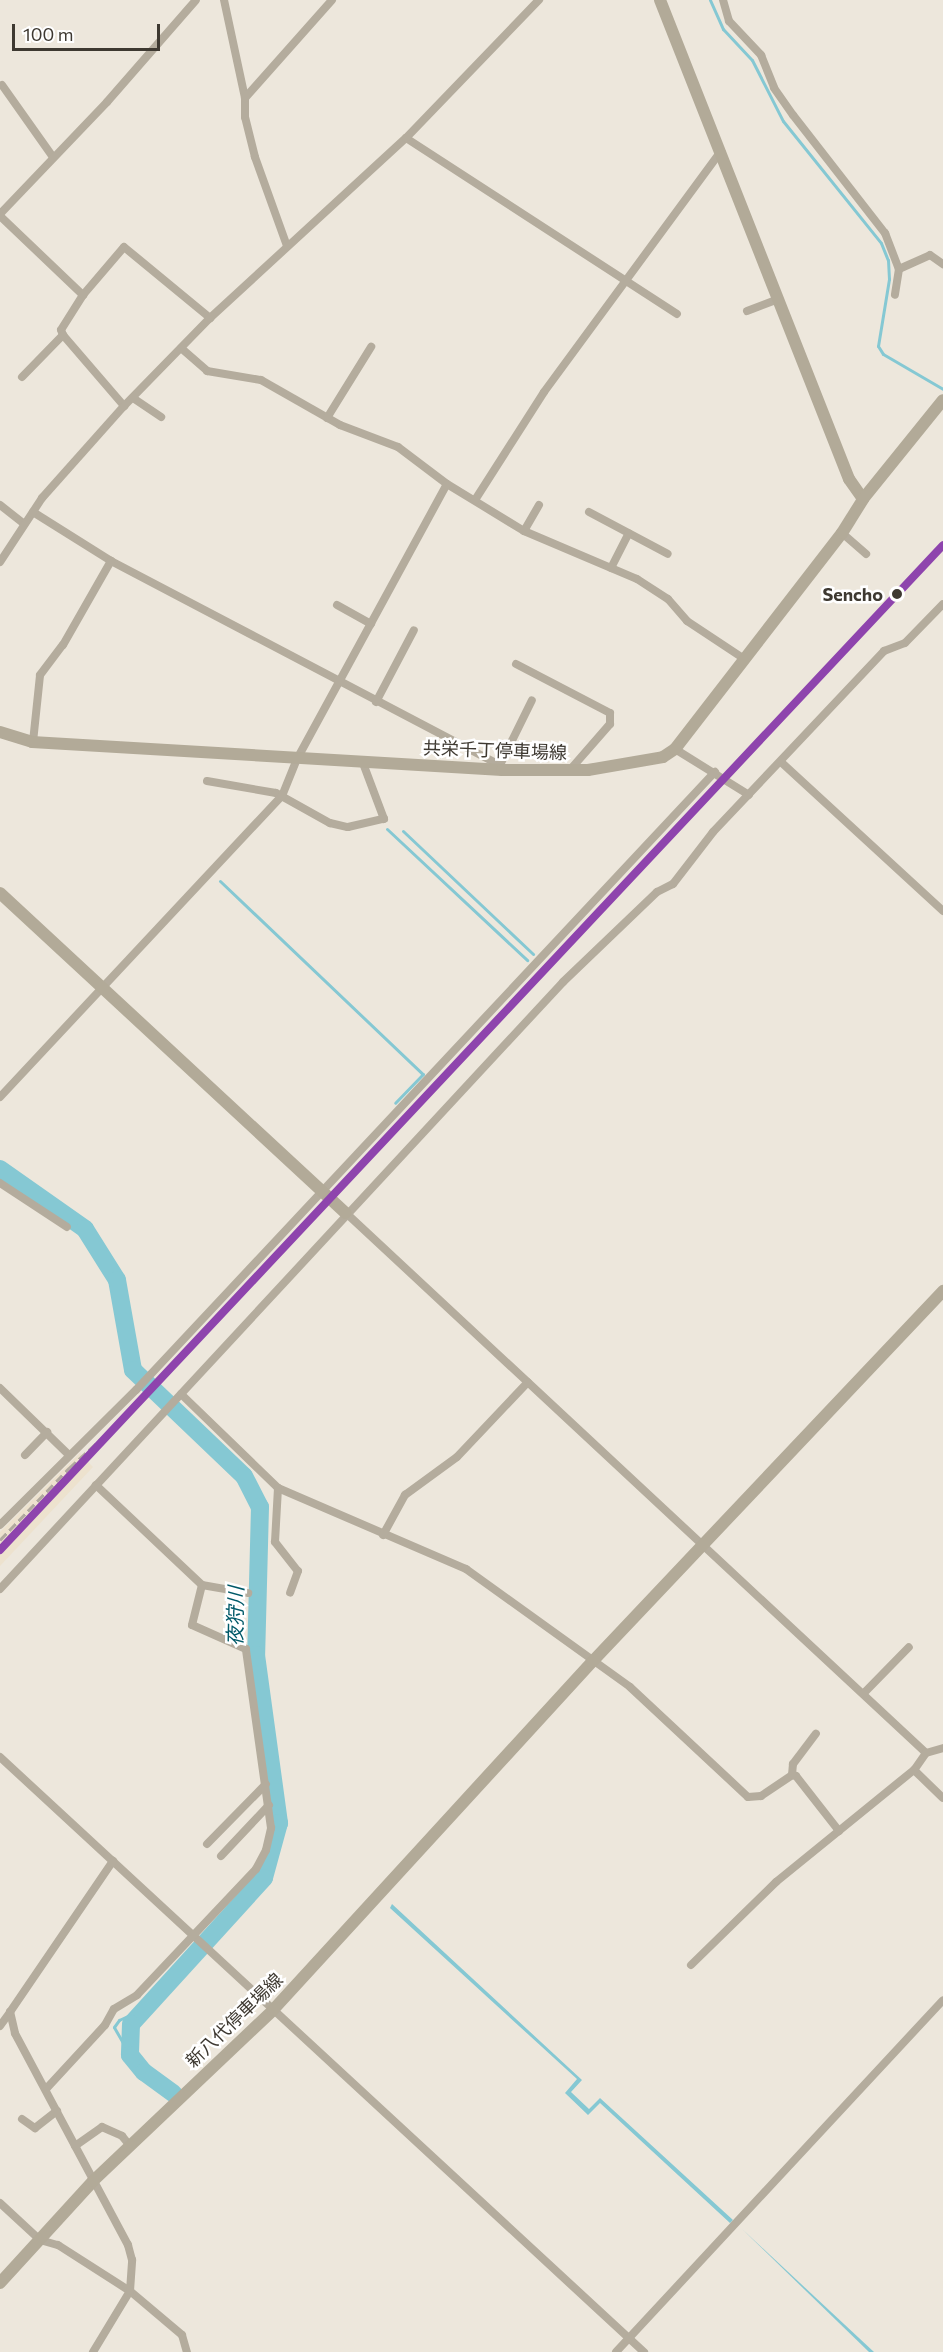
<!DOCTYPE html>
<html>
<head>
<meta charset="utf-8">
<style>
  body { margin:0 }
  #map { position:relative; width:943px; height:2352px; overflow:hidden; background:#ede7dc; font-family:Commissioner,"Noto Sans JP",sans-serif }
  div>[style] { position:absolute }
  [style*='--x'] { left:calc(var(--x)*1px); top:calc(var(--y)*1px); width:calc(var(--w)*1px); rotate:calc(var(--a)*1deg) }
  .built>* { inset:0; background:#ede2ce }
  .water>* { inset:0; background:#85c8d3 }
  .stream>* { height:3px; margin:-1.5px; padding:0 1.5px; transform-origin:1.5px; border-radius:1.5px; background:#85c8d3 }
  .river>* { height:18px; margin:-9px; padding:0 9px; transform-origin:9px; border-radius:9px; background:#85c8d3 }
  .street>* { height:8px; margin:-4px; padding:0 4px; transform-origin:4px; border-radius:4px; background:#b4ac9d }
  .secondary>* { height:12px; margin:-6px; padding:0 6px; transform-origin:6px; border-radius:6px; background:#b2aa98 }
  .rail>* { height:3px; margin-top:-1.5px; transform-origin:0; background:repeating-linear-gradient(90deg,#b0a99e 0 9px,transparent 0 13.5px) }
  .rail-1>* { height:8px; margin:-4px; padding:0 4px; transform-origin:4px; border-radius:4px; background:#8e44ad }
  .dots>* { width:16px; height:16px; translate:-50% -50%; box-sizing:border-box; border:3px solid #fff; border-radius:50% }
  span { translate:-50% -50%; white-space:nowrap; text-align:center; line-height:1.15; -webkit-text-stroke:5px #fff; paint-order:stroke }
  .stop-label { font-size:18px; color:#3e3931; font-weight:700 }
  .right { translate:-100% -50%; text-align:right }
  .street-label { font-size:18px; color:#3e3931 }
  .water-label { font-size:20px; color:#005968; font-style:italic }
  .scale { position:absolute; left:12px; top:24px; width:148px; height:27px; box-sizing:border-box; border:3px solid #3e3931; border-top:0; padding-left:8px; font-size:18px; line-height:21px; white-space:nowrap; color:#3e3931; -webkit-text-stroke:4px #fff; paint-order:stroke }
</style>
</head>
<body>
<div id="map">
  <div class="built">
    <div style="clip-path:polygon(80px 1453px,93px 1467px,0 1566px,0 1532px)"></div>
  </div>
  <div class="water">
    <div style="clip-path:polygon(392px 1904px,582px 2080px,571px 2092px,589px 2109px,600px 2098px,733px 2220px,730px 2223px,600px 2103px,588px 2115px,565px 2093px,577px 2079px,390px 1908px)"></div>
    <div style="clip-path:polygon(741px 2228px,874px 2352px,869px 2352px)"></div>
  </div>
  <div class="stream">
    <div style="--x:710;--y:0;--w:32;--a:66"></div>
    <div style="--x:723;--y:29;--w:42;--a:46.9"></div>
    <div style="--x:752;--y:60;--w:68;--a:63.1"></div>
    <div style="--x:783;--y:121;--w:156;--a:51.2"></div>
    <div style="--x:881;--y:243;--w:18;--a:68"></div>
    <div style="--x:888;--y:260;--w:19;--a:87"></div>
    <div style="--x:889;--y:279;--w:68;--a:99.3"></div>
    <div style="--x:878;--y:346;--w:9;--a:58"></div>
    <div style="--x:883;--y:354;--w:69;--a:30.3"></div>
    <div style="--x:387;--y:829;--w:192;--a:43.1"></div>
    <div style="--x:403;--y:831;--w:179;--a:43.4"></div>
    <div style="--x:220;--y:881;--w:280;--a:43.6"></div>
    <div style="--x:423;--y:1074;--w:40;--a:134"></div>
    <div style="--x:130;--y:2055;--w:32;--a:-120"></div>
    <div style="--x:114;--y:2027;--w:9;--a:-54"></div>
    <div style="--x:119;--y:2020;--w:23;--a:-25"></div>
  </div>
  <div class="river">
    <div style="--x:0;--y:1169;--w:104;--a:35.2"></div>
    <div style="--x:85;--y:1229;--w:60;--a:57.9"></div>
    <div style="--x:117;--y:1280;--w:91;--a:79.9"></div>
    <div style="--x:133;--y:1370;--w:153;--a:43.7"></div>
    <div style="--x:244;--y:1476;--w:35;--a:63"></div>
    <div style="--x:260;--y:1507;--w:148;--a:91.5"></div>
    <div style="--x:256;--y:1655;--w:170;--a:82.2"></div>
    <div style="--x:279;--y:1823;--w:57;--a:105.3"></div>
    <div style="--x:264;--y:1878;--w:197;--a:132.3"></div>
    <div style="--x:131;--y:2024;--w:31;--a:92"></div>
    <div style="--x:130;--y:2055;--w:22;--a:51"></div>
    <div style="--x:144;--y:2072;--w:36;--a:36"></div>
  </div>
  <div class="street">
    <div style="--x:224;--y:0;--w:100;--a:77.9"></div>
    <div style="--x:723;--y:0;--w:22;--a:74"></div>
    <div style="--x:729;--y:21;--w:47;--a:46.7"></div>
    <div style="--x:761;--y:55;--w:35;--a:68"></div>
    <div style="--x:774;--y:88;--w:33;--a:55"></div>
    <div style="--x:793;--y:115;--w:150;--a:52.1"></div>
    <div style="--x:885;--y:233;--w:39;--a:69"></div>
    <div style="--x:899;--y:269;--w:26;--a:99"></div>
    <div style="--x:2;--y:85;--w:88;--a:54.7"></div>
    <div style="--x:406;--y:138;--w:323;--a:33"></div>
    <div style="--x:0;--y:214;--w:155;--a:-46.3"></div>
    <div style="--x:107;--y:102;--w:135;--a:-48.9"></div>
    <div style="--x:0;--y:216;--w:115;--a:43.6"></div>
    <div style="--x:83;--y:295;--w:41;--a:122.2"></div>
    <div style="--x:61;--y:330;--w:5;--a:68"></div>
    <div style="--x:63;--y:335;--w:94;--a:49.3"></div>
    <div style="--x:287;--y:246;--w:95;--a:-109.8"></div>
    <div style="--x:255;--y:157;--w:41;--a:-104"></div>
    <div style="--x:245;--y:117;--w:19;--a:-90"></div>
    <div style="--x:245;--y:98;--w:131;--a:-48.4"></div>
    <div style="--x:899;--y:269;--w:34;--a:-24"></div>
    <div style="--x:930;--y:255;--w:16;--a:35"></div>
    <div style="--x:83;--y:295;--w:63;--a:-49.5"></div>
    <div style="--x:124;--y:247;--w:112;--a:39.5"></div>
    <div style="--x:747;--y:311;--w:33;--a:-21"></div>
    <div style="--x:181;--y:348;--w:35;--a:41"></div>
    <div style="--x:207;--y:371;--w:55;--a:9.5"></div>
    <div style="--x:261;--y:380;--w:91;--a:29.7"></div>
    <div style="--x:340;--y:425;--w:62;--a:20.8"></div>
    <div style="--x:398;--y:447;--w:61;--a:37.1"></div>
    <div style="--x:447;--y:484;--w:90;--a:31.4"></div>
    <div style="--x:524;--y:531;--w:123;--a:23"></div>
    <div style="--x:637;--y:579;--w:37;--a:33"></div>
    <div style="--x:668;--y:599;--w:29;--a:49"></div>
    <div style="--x:687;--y:621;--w:67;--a:33.5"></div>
    <div style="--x:22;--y:377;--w:59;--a:-45.7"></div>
    <div style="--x:133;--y:398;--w:34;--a:34"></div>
    <div style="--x:327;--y:418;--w:84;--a:-58.2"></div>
    <div style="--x:475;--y:500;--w:128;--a:-57.4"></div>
    <div style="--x:544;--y:392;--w:299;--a:-53.7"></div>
    <div style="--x:0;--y:505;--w:29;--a:38"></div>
    <div style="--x:33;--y:512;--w:92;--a:32.1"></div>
    <div style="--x:111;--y:561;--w:439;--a:27.7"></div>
    <div style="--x:500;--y:765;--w:5;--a:68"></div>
    <div style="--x:589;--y:512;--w:89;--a:28"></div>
    <div style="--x:524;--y:531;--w:30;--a:-60"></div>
    <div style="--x:842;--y:533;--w:32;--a:41"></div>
    <div style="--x:0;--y:562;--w:77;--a:-56.7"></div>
    <div style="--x:42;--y:498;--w:123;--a:-48.3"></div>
    <div style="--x:124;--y:406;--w:123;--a:-45.7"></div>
    <div style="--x:210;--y:318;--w:266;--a:-42.6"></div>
    <div style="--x:406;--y:138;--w:192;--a:-46.1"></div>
    <div style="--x:611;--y:568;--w:39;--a:-63"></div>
    <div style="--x:337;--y:605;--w:39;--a:29"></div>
    <div style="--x:516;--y:664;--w:106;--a:27.5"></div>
    <div style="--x:610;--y:713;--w:11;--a:90"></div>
    <div style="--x:610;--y:724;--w:62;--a:131.1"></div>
    <div style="--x:376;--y:702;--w:81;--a:-62.2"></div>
    <div style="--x:33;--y:742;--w:67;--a:-84"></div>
    <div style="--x:40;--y:675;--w:38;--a:-53"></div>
    <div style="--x:63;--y:645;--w:97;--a:-60.3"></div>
    <div style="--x:675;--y:749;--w:87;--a:31.9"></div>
    <div style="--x:781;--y:762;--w:220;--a:42.6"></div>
    <div style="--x:500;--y:765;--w:72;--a:-63.8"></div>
    <div style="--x:207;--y:781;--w:70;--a:9.9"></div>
    <div style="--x:276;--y:793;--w:62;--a:29.1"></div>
    <div style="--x:330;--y:823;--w:18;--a:13"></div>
    <div style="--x:348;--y:827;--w:37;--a:-13"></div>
    <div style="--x:384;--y:819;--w:60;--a:-110.6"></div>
    <div style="--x:0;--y:1097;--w:412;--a:-46.9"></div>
    <div style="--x:282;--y:796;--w:40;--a:-68"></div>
    <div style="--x:297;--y:759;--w:313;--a:-61.4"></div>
    <div style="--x:0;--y:1183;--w:80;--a:33.3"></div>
    <div style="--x:346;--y:1213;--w:792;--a:42.95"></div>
    <div style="--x:926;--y:1753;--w:21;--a:125"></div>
    <div style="--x:914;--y:1770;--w:40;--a:44"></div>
    <div style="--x:0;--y:1388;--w:96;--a:44.2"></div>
    <div style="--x:181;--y:1394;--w:135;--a:44.1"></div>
    <div style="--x:278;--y:1488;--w:205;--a:23.3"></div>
    <div style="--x:466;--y:1569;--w:202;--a:35.7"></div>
    <div style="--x:630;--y:1687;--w:161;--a:43"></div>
    <div style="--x:748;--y:1797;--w:13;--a:-4"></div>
    <div style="--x:761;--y:1796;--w:37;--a:-34"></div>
    <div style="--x:792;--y:1775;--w:4;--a:14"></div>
    <div style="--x:796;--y:1776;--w:70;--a:52"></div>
    <div style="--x:25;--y:1455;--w:32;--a:-46"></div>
    <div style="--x:278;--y:1488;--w:54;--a:93.2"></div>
    <div style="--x:275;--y:1542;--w:37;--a:52"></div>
    <div style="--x:298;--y:1571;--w:23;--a:110"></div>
    <div style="--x:0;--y:1525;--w:192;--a:-44.8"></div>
    <div style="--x:136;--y:1390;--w:847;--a:-46.87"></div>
    <div style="--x:383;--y:1535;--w:46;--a:-61.2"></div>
    <div style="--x:405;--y:1495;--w:64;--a:-36.2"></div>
    <div style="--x:457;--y:1457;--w:103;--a:-46.6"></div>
    <div style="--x:202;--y:1585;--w:47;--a:9.9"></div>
    <div style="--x:0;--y:1589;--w:828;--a:-47.15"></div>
    <div style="--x:563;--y:982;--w:130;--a:-43.8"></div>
    <div style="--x:657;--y:892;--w:18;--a:-27"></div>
    <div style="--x:673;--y:884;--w:66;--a:-52.4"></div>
    <div style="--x:713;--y:832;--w:249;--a:-46.6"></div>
    <div style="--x:884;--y:651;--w:22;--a:-21"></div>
    <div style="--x:905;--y:643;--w:54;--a:-45.7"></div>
    <div style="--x:864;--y:1693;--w:64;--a:-45.6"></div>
    <div style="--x:926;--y:1753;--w:18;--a:-16"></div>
    <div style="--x:0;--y:1757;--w:877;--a:42.74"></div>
    <div style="--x:792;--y:1775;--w:11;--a:-85"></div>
    <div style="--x:793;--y:1764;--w:38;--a:-53"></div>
    <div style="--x:207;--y:1844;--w:84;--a:-45.5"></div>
    <div style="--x:221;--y:1856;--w:70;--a:-46.7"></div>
    <div style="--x:691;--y:1965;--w:119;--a:-44.3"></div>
    <div style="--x:776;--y:1882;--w:178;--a:-39.1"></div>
    <div style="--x:0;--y:2026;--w:17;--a:-54"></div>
    <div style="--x:46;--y:2089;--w:87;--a:-47.3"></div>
    <div style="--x:105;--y:2025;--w:18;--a:-61"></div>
    <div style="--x:114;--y:2009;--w:27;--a:-31"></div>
    <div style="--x:137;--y:1995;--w:173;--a:-46.6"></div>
    <div style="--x:256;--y:1869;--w:21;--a:-62"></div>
    <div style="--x:266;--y:1850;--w:23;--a:-77"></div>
    <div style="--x:271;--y:1828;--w:181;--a:-98"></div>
    <div style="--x:246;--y:1649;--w:59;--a:-156"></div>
    <div style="--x:192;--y:1625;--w:41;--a:-76"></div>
    <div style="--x:202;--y:1585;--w:146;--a:-136.7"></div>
    <div style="--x:22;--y:2119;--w:16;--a:35"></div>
    <div style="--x:35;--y:2128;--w:28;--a:-38"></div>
    <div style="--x:75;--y:2146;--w:33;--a:-35"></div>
    <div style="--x:102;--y:2127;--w:22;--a:24"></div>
    <div style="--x:122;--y:2136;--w:13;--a:51"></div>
    <div style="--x:0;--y:2203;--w:54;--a:42.8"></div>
    <div style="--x:40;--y:2240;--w:19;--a:16"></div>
    <div style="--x:58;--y:2245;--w:85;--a:32.6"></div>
    <div style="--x:130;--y:2291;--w:68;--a:40.2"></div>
    <div style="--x:182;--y:2335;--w:18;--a:74"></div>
    <div style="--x:93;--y:2352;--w:71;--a:-58.8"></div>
    <div style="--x:130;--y:2291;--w:31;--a:-86"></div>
    <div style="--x:132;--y:2260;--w:16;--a:-105"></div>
    <div style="--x:128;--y:2245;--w:240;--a:-118.1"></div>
    <div style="--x:15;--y:2033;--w:22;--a:-103"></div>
    <div style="--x:10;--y:2012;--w:183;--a:-55.7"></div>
    <div style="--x:616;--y:2352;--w:480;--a:-47.1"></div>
  </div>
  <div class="secondary">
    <div style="--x:660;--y:0;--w:515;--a:68.47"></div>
    <div style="--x:849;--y:479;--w:24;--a:55"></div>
    <div style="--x:0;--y:732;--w:34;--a:17"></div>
    <div style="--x:32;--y:742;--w:471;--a:3.4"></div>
    <div style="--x:502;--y:770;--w:86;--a:0"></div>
    <div style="--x:588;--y:770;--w:76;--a:-9.8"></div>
    <div style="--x:663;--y:757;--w:14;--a:-34"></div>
    <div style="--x:675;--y:749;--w:273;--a:-52.3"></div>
    <div style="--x:842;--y:533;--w:40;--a:-58"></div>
    <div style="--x:863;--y:499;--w:127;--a:-51.1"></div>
    <div style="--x:0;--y:893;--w:471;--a:42.8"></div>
    <div style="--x:0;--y:2283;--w:138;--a:-47.6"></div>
    <div style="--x:93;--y:2181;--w:248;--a:-43.5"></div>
    <div style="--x:273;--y:2010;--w:472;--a:-47.5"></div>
    <div style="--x:592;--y:1662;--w:511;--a:-46.59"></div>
  </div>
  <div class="rail">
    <div style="--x:0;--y:1540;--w:100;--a:-46.2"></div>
    <div style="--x:69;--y:1468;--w:43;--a:-42.2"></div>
  </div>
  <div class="rail-1">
    <div style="--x:0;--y:1550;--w:1378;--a:-46.82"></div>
  </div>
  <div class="dots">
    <div style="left:897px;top:594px;background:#3e3931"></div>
  </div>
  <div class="stop-label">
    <span class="right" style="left:883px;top:594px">Sencho</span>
  </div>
  <div class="street-label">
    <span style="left:495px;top:750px;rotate:2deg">共栄千丁停車場線</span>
    <span style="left:234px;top:2020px;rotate:-44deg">新八代停車場線</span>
  </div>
  <div class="water-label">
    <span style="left:235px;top:1616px;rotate:-89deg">夜狩川</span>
  </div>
  <div class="scale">100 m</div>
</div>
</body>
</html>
